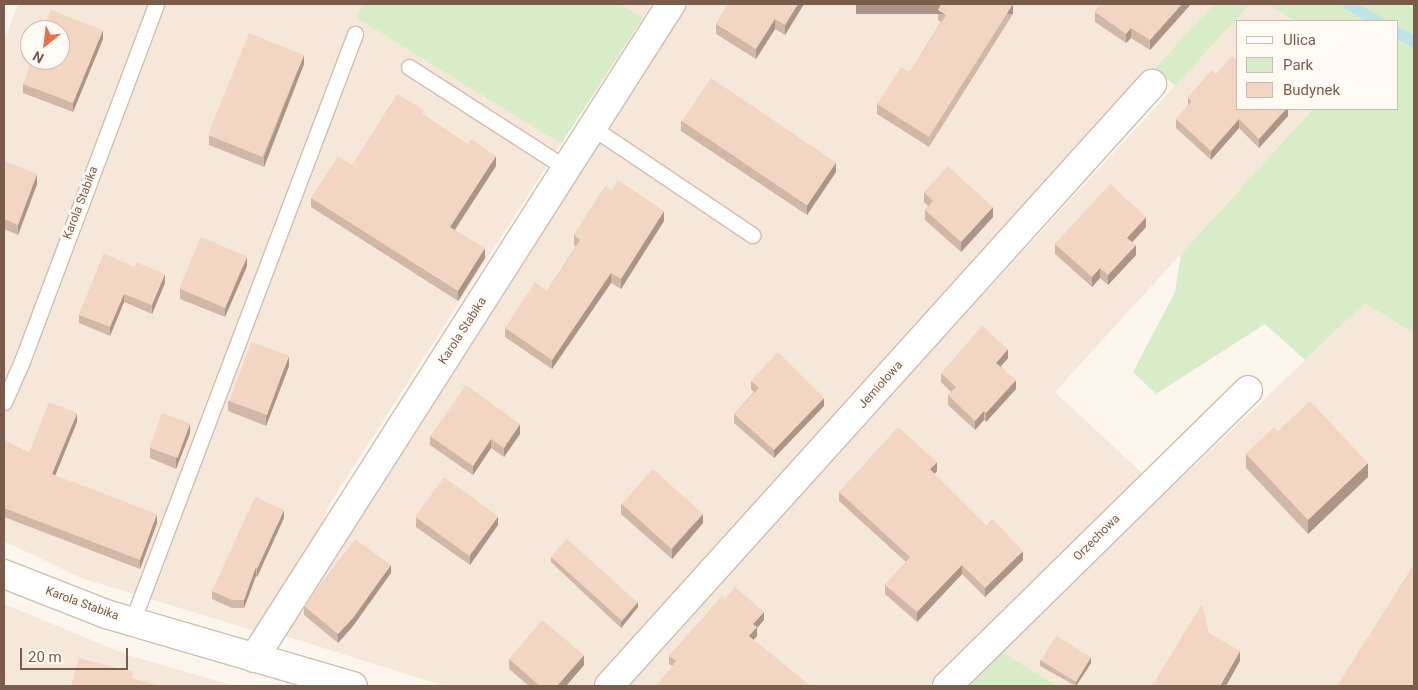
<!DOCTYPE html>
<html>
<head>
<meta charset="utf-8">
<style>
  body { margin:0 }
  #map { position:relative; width:1418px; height:690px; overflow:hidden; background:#fdf6ec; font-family:Roboto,sans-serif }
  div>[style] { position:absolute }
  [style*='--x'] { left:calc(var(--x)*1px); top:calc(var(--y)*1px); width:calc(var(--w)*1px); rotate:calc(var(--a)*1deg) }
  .residential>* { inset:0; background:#f5e8da }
  .green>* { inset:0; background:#d8ecc9 }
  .stream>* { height:11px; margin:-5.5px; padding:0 5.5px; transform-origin:5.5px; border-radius:5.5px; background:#bfe3e8 }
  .roads { filter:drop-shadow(1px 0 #d1beb0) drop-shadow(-1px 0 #d1beb0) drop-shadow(0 1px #d1beb0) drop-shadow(0 -1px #d1beb0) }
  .service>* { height:15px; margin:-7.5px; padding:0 7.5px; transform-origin:7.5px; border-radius:7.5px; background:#fff }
  .minor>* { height:28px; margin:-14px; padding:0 14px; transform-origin:14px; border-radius:14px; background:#fff }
  .tertiary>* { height:28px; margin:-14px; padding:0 14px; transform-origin:14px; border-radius:14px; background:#fff }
  .wall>* { inset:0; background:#d1b7a8 }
  .shaded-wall>* { inset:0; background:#aa9588; transform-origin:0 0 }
  .building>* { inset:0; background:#f3d5c3; transform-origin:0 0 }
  span { translate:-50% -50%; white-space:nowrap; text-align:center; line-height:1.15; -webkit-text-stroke:4.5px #fffaf3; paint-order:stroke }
  .street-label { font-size:12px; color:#7a5c4d }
  .frame { position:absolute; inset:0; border:5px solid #7a5c4d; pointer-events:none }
  .legend { position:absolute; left:1236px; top:20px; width:162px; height:90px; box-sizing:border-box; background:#fffaf3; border:1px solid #cabbb1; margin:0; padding:6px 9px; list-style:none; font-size:15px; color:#7a5c4d }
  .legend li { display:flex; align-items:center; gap:10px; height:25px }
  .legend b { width:25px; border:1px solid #cabbb1 }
  .north { position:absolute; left:20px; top:20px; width:50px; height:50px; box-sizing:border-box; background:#fffaf3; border:1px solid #cabbb1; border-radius:50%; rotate:209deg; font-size:14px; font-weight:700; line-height:20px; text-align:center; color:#7a5c4d }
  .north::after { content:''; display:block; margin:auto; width:18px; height:22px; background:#e76f51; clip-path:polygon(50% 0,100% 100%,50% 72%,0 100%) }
  .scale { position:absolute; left:20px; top:648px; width:108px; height:22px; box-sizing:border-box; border:2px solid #7a5c4d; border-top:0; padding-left:6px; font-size:15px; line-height:18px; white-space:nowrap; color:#7a5c4d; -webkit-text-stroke:4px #fffaf3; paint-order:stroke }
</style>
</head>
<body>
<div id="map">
  <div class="residential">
    <div style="clip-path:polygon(evenodd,18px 4px,363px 4px,358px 18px,561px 144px,329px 505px,321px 528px,255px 631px,81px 578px,4px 541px,4px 41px,18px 4px,30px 30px,60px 30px,60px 60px,30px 60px,30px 30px)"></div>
    <div style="clip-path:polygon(621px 4px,652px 4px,643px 18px)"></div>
    <div style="clip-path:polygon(686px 4px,1214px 4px,595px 686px,444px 686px,279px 634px)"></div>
    <div style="clip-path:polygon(1250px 4px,1267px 4px,1295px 21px,1237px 21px,1237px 109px,1313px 109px,1055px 392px,1143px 474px,929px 686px,624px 686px)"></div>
    <div style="clip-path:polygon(1365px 303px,1414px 334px,1414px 686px,1058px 686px,1000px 651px)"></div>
    <div style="clip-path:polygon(4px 604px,128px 655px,235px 686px,4px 686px)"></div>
  </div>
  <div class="green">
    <div style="clip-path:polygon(363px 4px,621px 4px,643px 18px,561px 144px,357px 18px)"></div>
    <div style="clip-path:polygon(1214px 4px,1250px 4px,1175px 86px,1155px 68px)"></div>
    <div style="clip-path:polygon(1267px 4px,1414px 4px,1414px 334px,1365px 303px,1305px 360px,1265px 324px,1156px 394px,1133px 372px,1175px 292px,1181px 254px,1313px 109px,1397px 109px,1397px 21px,1295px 21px)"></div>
    <div style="clip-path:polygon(1000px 651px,1058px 686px,965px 686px)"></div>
  </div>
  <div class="stream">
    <div style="--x:1348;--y:4;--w:34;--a:30"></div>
    <div style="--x:1397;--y:32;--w:20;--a:30"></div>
  </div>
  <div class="roads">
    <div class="service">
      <div style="--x:409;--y:67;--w:188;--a:32.8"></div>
      <div style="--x:593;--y:128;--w:192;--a:33.9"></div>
      <div style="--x:4;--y:402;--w:45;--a:-66.3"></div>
      <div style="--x:22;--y:361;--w:381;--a:-69.4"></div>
      <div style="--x:132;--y:622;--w:629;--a:-69.23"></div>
    </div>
    <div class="minor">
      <div style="--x:254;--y:658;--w:776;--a:-57.48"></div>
      <div style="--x:609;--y:686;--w:811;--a:-47.95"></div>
      <div style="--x:947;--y:686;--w:422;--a:-44.5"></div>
    </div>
    <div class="tertiary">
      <div style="--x:4;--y:574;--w:110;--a:21.4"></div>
      <div style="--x:106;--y:614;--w:257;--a:16.3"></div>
    </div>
  </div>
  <div class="wall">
    <div style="clip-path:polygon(729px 4px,804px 4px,785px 35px,775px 29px,756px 59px,716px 34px,716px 24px)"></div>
    <div style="clip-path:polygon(1100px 4px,1191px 4px,1150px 50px,1131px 38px,1126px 43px,1095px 22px,1095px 12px)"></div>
    <div style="clip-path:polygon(938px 10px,1013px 14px,929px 147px,877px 114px,877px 104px,910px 72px,941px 22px,938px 20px)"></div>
    <div style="clip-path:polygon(103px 39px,73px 112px,23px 93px,23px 84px)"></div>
    <div style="clip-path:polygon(304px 64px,264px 167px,209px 145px,209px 135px)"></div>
    <div style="clip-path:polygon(1216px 74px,1288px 109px,1288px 116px,1259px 148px,1239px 128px,1211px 160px,1176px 128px,1176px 119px,1188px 106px,1188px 97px)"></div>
    <div style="clip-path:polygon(424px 115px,496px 166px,455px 230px,485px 258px,458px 301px,311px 207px,311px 198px,352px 165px)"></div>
    <div style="clip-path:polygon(681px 121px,836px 172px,807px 215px,681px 131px)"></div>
    <div style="clip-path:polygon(4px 161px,37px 184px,18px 235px,4px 229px)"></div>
    <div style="clip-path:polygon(612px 190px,664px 221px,621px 289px,611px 283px,552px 369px,505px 337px,505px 328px,547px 291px,576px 246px,574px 245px,574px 235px)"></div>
    <div style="clip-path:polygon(924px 192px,993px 217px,961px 252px,925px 220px,925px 210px,928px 206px,924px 202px)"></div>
    <div style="clip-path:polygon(1146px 227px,1132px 242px,1136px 255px,1108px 285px,1100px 278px,1092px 287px,1055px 254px,1055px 244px)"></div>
    <div style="clip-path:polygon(104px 254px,165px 283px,152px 314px,124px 302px,110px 336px,79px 323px,79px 315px)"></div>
    <div style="clip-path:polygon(247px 266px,225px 317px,180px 299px,180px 289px)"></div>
    <div style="clip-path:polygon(1008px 358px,1001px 366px,1016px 389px,986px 422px,984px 420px,975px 430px,948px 405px,948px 395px,951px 392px,941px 382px,941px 373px)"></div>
    <div style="clip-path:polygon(289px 366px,266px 426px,228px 411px,228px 401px)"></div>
    <div style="clip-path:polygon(751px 381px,824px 406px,774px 458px,734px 423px,734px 414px,754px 392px,751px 389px)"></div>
    <div style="clip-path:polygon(77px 422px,55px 476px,157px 523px,140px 569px,4px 517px,4px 440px,29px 453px)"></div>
    <div style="clip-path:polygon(1278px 431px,1368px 477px,1308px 534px,1246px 468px,1246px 454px)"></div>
    <div style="clip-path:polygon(190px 433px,176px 469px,150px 458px,150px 448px)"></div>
    <div style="clip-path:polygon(520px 434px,504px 457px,491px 448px,473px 475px,430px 445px,430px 436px)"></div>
    <div style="clip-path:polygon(937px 471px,934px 474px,986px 526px,1023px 560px,985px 597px,962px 574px,917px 622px,885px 594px,885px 585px,906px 562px,839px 501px,839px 492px)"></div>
    <div style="clip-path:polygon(621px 504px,703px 523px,672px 559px,621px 514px)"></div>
    <div style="clip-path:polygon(416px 517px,498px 525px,470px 565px,416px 527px)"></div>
    <div style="clip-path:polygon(284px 518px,257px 577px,256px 576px,244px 608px,232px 608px,212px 599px,212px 591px)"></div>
    <div style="clip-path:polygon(551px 557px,638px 607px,621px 628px,551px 562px)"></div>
    <div style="clip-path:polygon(391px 573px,353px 626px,338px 643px,304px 615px,304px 606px)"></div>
    <div style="clip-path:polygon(725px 599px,764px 620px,757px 628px,757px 636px,672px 666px,669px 664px,669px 656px)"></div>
    <div style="clip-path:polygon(509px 659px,584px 665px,566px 686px,529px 686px,509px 669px)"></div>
    <div style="clip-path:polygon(1040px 660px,1091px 663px,1076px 686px,1040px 666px)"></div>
  </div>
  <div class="shaded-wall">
    <div style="clip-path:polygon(798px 4px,804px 4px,785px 35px,785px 25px)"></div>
    <div style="left:1013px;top:4px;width:10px;height:157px;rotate:90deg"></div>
    <div style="clip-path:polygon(1182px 4px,1191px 4px,1150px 50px,1150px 40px)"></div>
    <div style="clip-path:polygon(775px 19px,775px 29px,756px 59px,756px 49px)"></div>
    <div style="clip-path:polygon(1131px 28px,1131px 38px,1126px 43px,1126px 34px)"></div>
    <div style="clip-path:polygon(103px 30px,103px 39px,73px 112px,73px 103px)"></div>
    <div style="clip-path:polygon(304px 55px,304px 64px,264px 167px,264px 157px)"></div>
    <div style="clip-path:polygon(1286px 109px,1288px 109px,1288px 116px,1259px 148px,1259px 139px)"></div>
    <div style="clip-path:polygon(1239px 119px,1239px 128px,1211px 160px,1211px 151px)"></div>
    <div style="clip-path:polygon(496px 156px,496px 166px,450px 237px,450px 227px)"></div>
    <div style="clip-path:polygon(836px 162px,836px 172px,807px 215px,807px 205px)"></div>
    <div style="clip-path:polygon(37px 174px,37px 184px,18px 235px,18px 225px)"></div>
    <div style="clip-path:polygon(993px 207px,993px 217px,961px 252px,961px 242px)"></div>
    <div style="clip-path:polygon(664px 211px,664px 221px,621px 289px,621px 279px)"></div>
    <div style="clip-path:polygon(1146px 217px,1146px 227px,1127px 248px,1127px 238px)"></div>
    <div style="clip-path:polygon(1136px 245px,1136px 255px,1108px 285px,1108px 275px)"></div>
    <div style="clip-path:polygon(485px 248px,485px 258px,458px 301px,458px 291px)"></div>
    <div style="clip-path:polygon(247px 257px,247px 266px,225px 317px,225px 308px)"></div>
    <div style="clip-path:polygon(1100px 268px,1100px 278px,1092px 287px,1092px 277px)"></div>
    <div style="clip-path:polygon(611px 273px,611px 283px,552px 369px,552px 360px)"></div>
    <div style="clip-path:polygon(165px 274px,165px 283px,152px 314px,152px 305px)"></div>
    <div style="clip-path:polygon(124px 294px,124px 302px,110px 336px,110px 327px)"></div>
    <div style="clip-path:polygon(1008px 349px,1008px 358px,996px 372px,996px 363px)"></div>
    <div style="clip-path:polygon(5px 350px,5px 359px,4px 363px,4px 354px)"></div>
    <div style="clip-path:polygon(289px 356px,289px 366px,266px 426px,266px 417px)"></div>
    <div style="clip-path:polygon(1016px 380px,1016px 389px,986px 422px,986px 413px)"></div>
    <div style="clip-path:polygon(824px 398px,824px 406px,774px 458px,774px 450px)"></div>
    <div style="clip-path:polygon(984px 411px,984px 420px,975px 430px,975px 421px)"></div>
    <div style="clip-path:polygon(77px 413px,77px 422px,52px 483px,52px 474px)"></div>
    <div style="clip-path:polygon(190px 423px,190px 433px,176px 469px,176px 459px)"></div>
    <div style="clip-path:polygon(520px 424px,520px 434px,504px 457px,504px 448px)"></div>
    <div style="clip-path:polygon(491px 439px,491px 448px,473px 475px,473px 466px)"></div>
    <div style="clip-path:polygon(937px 462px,937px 471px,930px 479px,930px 469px)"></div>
    <div style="clip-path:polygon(1368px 463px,1368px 477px,1308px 534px,1308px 520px)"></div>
    <div style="clip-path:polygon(284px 510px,284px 518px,257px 577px,257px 569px)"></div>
    <div style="clip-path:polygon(157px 514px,157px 523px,140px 569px,140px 560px)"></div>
    <div style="clip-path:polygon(703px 514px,703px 523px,672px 559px,672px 549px)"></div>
    <div style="clip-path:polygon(498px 516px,498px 525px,470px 565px,470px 555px)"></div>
    <div style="clip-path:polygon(1023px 551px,1023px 560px,985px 597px,985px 588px)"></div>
    <div style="clip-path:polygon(391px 565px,391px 573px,353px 626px,338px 643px,338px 634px)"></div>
    <div style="clip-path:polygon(962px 565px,962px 574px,917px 622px,917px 612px)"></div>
    <div style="clip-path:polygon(256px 567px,256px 576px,244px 608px,244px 600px)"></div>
    <div style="clip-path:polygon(638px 602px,638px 607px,621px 628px,621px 623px)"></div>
    <div style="clip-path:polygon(764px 612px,764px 620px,757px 628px,757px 636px,749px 645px,749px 636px,753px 624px)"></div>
    <div style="clip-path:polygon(1240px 651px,1240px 661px,1226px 686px,1220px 686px)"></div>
    <div style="clip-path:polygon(584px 655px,584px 665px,566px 686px,557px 686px)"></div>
    <div style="clip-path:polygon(1091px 657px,1091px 663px,1076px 686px,1076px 681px)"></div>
  </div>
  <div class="building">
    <div style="clip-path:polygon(729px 4px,798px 4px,785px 25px,775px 19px,756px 49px,716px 24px)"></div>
    <div style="clip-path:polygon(941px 4px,1013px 4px,929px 137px,877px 104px,901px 67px,910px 72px,946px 15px,938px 10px)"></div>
    <div style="clip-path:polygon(1100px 4px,1182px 4px,1150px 40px,1131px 28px,1126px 34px,1095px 12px)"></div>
    <div style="clip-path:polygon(51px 10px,103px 30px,73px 103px,23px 84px,32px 60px,60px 60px,60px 30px,43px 30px)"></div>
    <div style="left:249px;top:33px;width:59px;height:110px;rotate:22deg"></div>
    <div style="clip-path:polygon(1232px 56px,1237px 60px,1237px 109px,1286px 109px,1259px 139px,1239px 119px,1211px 151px,1176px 119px,1191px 102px,1188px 97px,1212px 70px,1216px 74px)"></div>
    <div style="left:711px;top:78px;width:151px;height:52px;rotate:34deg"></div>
    <div style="clip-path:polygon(397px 94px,424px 110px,422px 114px,468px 144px,471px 139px,496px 156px,450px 227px,485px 248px,458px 291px,311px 198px,338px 156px,352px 165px)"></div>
    <div style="clip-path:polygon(4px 161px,37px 174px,18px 225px,4px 219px)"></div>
    <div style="clip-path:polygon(948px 166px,993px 207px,961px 242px,925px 210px,933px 201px,924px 192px)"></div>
    <div style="clip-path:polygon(618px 180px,664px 211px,621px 279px,611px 273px,552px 360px,505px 328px,535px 282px,547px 291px,580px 240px,574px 235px,589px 211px,605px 186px,612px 190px)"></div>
    <div style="clip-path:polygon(1110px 184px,1146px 217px,1127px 238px,1136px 245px,1108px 275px,1100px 268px,1092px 277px,1055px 244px)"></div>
    <div style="left:201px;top:237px;width:50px;height:56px;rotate:23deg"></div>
    <div style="clip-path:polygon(104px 254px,135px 267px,136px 262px,165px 274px,152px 305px,124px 294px,110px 327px,79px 315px)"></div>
    <div style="clip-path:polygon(982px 326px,1008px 349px,996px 363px,1016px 380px,986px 413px,984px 411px,975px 421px,948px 395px,956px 387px,941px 373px)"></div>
    <div style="left:251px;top:342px;width:40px;height:63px;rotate:20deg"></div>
    <div style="clip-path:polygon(778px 352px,824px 398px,774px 450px,734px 414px,759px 388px,751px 381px)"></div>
    <div style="clip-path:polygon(466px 385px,520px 424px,504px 448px,491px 439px,473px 466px,430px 436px)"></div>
    <div style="clip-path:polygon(1310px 401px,1368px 463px,1308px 520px,1246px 454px,1274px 427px,1278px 431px)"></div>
    <div style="clip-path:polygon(49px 402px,77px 413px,52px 474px,157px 514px,140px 560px,4px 508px,4px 440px,29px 453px)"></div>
    <div style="left:162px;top:413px;width:30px;height:37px;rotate:20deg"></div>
    <div style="clip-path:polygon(898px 427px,937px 462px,930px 469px,986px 526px,992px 519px,1023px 551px,985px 588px,962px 565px,917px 612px,885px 585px,910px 557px,839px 492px)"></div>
    <div style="left:653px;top:469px;width:67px;height:47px;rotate:42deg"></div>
    <div style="left:444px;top:477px;width:67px;height:49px;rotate:36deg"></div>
    <div style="clip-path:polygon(255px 497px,284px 510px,257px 569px,256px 567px,244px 600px,232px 600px,212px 591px)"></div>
    <div style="clip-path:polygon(355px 539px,391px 565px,353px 618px,338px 634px,304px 606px)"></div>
    <div style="left:567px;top:539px;width:95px;height:24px;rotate:42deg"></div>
    <div style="clip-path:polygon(1414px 564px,1414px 686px,1392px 686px,1388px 684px,1387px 686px,1337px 686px)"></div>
    <div style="clip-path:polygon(735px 587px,764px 612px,753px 624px,757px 627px,749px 636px,811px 686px,656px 686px,676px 661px,669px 656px,722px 596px,725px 599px)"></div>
    <div style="clip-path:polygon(1202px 604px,1209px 633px,1240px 651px,1220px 686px,1152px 686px)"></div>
    <div style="clip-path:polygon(542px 620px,584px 655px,557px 686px,540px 686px,509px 659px)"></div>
    <div style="left:1056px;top:636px;width:41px;height:29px;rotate:31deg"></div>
    <div style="clip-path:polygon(79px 658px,133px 672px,132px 678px,154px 684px,153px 686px,71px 686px)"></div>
  </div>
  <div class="street-label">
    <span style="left:81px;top:203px;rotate:-69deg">Karola Stabika</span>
    <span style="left:463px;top:331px;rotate:-57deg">Karola Stabika</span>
    <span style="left:881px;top:385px;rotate:-48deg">Jemiołowa</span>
    <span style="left:1097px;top:538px;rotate:-45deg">Orzechowa</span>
    <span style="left:82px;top:604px;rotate:20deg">Karola Stabika</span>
  </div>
  <div class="frame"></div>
  <ul class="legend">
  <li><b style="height:6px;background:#fff"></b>Ulica</li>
  <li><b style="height:14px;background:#d8ecc9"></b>Park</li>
  <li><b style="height:14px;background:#f3d5c3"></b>Budynek</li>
  </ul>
  <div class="north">N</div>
  <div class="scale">20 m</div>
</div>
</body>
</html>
